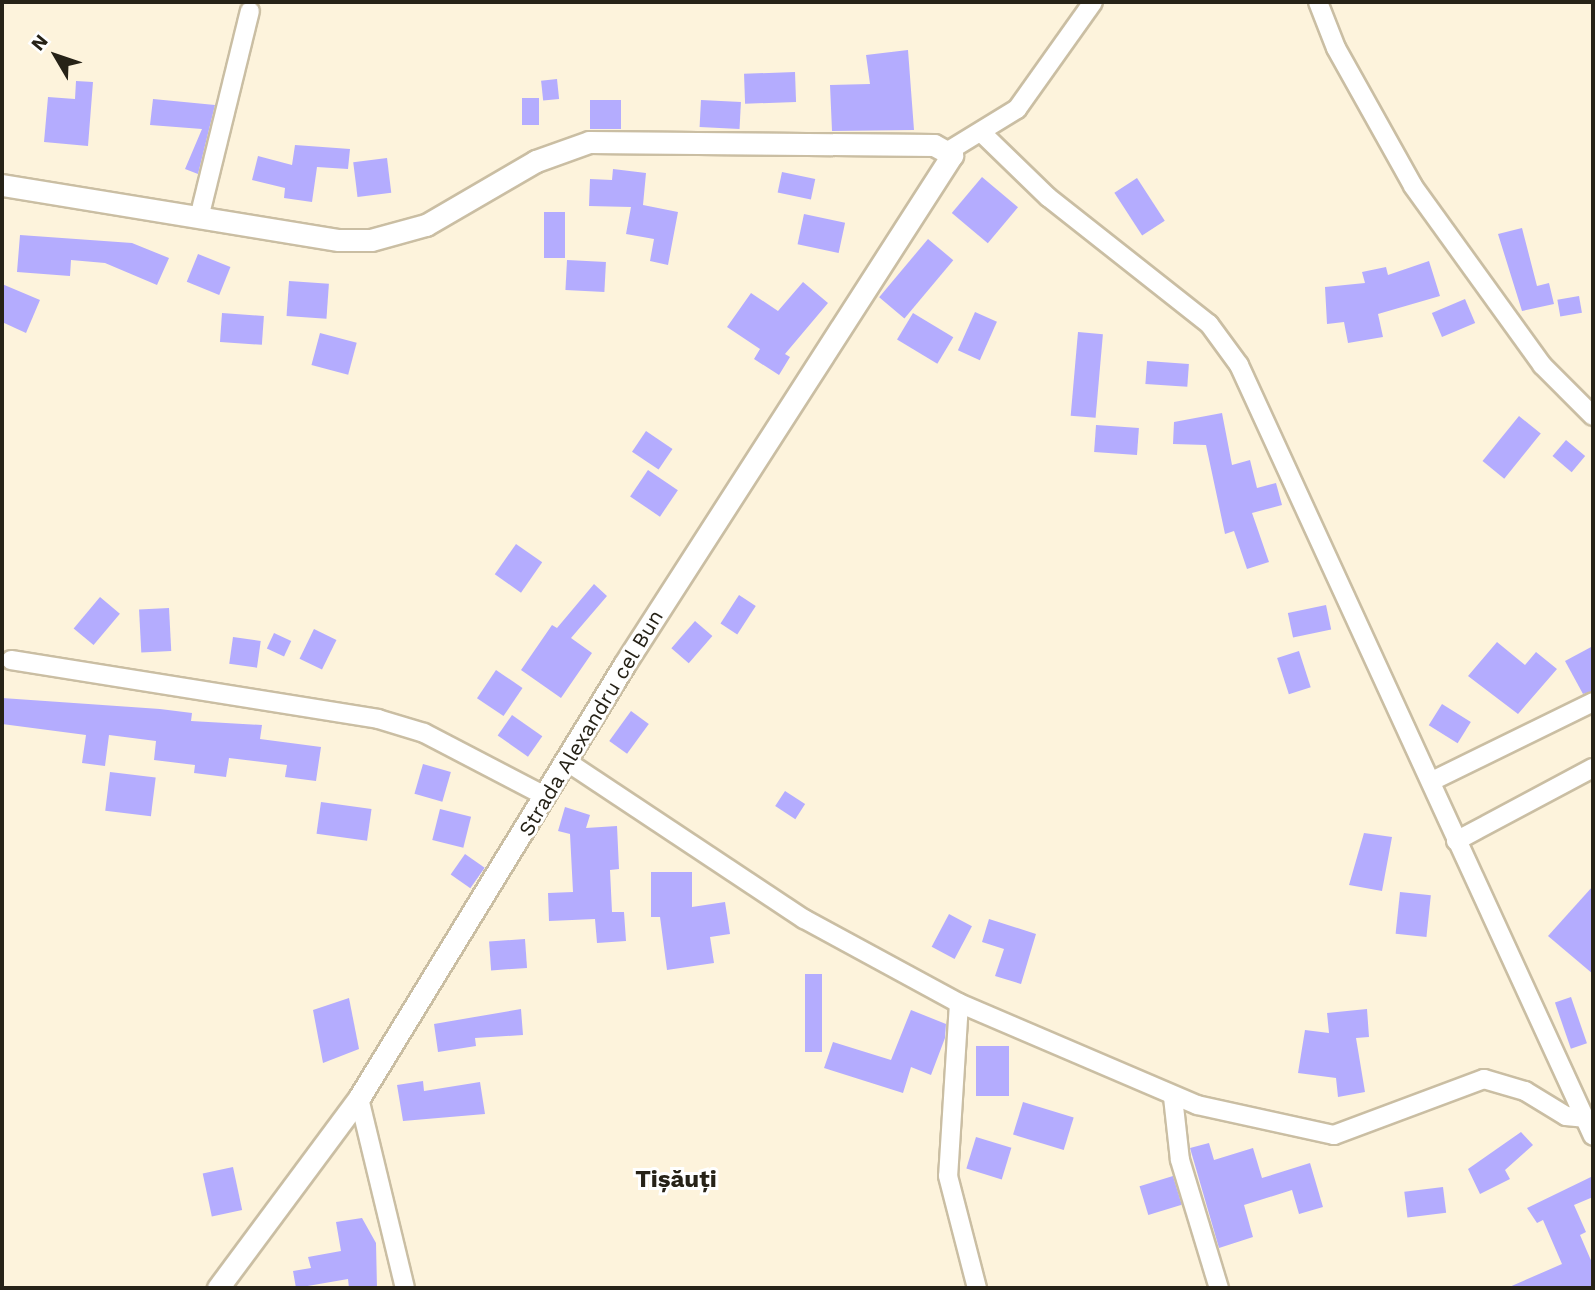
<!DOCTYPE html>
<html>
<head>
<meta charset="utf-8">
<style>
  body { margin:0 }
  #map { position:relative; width:1595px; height:1290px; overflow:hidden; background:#fdf3dc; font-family:"Work Sans",sans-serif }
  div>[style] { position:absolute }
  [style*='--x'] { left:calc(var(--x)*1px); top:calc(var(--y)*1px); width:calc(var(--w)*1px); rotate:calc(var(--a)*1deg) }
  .building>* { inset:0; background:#b4acfe; transform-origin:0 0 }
  .roads { filter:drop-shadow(2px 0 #cabea3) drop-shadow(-2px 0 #cabea3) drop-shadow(0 2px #cabea3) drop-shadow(0 -2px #cabea3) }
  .minor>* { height:18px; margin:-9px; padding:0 9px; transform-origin:9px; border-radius:9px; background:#fff }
  .tertiary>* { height:21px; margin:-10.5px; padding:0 10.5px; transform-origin:10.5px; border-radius:10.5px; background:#fff }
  span { translate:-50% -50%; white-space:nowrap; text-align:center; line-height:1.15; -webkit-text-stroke:6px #fff; paint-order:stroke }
  .street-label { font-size:21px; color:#262217 }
  .quarter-label { font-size:24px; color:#262217; font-weight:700 }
  .frame { position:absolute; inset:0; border:4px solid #262217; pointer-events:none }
  .north { position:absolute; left:21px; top:21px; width:70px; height:70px; -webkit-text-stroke:5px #fff; paint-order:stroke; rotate:309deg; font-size:19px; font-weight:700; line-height:28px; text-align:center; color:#262217 }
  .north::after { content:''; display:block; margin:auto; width:24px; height:32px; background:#262217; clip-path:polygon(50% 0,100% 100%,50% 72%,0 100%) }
</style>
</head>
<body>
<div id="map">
  <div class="building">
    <div style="clip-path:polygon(908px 50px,914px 130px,832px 131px,830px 85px,870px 84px,866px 55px)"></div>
    <div style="left:795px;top:72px;width:30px;height:51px;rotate:88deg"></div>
    <div style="left:557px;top:79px;width:20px;height:16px;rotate:84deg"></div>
    <div style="clip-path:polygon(76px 81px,93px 82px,88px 146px,44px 142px,48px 97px,75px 99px)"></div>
    <div style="left:522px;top:98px;width:17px;height:27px"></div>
    <div style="clip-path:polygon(153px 99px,215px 105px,198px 174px,185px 169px,202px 129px,150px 125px)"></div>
    <div style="left:590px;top:100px;width:31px;height:29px"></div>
    <div style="left:701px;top:100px;width:40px;height:27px;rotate:3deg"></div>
    <div style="clip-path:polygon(295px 145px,350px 149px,348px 169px,317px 167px,312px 202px,284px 198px,285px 188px,252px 180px,258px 156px,292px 165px)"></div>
    <div style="left:387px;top:158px;width:35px;height:34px;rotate:83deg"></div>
    <div style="clip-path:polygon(613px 169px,646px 173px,643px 205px,678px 212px,668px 265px,650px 261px,654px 239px,626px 234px,631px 207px,589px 206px,590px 179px,612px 180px)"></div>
    <div style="left:782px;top:172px;width:34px;height:21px;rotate:12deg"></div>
    <div style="left:982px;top:177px;width:47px;height:47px;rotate:40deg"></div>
    <div style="left:1137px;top:178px;width:51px;height:27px;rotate:57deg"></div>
    <div style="left:544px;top:212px;width:21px;height:46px"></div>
    <div style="left:804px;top:214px;width:42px;height:31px;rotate:12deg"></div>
    <div style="clip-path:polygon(1522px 228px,1537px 286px,1549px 283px,1554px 304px,1522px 311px,1498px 234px)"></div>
    <div style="clip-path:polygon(20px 235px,132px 243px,169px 258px,157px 285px,105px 263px,71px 260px,70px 276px,17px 272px)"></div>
    <div style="left:928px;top:239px;width:33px;height:76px;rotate:40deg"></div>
    <div style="left:198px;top:254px;width:35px;height:30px;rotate:22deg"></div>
    <div style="left:567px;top:260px;width:39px;height:30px;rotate:3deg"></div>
    <div style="clip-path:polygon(1429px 261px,1440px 296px,1378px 314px,1383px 337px,1348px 343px,1344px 322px,1327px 324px,1325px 287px,1365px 283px,1362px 272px,1386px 267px,1388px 275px)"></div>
    <div style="left:289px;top:281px;width:40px;height:35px;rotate:4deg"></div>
    <div style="clip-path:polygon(803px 282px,828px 303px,785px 354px,790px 357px,779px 375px,754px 359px,760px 349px,727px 327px,751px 293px,778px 311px)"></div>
    <div style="clip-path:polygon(2px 284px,40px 300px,26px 333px,2px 322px)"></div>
    <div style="left:1579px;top:296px;width:17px;height:22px;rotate:80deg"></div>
    <div style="left:1465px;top:299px;width:26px;height:36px;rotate:67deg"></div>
    <div style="left:975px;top:312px;width:24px;height:42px;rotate:24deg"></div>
    <div style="left:222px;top:313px;width:42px;height:29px;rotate:4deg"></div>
    <div style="left:913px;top:313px;width:47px;height:31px;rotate:31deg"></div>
    <div style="left:1078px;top:332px;width:25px;height:84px;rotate:5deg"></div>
    <div style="left:320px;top:333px;width:38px;height:33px;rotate:15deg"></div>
    <div style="left:1147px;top:361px;width:42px;height:23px;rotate:4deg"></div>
    <div style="clip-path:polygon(1222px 413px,1232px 465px,1250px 460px,1257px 488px,1276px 483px,1282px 505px,1252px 513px,1269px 562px,1247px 569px,1234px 531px,1225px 534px,1206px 445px,1173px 444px,1174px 422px)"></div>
    <div style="left:1519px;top:416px;width:28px;height:58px;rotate:39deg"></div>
    <div style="left:1096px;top:425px;width:43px;height:27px;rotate:4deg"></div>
    <div style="left:646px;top:431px;width:32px;height:25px;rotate:34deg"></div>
    <div style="left:1566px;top:440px;width:25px;height:21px;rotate:40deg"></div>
    <div style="left:648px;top:470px;width:36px;height:32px;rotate:34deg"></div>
    <div style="left:516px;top:544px;width:32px;height:37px;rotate:35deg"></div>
    <div style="clip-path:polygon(594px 584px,607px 596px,571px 638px,592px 653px,561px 698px,521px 670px,552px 625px,557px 628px)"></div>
    <div style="left:739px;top:595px;width:20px;height:34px;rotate:33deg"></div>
    <div style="left:100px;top:597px;width:26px;height:41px;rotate:40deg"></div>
    <div style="left:1326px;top:605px;width:25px;height:39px;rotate:78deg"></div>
    <div style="left:169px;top:608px;width:43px;height:30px;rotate:87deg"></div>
    <div style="left:695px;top:621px;width:23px;height:36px;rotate:41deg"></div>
    <div style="left:314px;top:629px;width:25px;height:33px;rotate:26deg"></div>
    <div style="left:274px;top:633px;width:19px;height:17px;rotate:25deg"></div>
    <div style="left:233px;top:637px;width:28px;height:27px;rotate:8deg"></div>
    <div style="clip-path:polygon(1497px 642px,1525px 665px,1536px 652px,1557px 669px,1518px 714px,1468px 676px)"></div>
    <div style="clip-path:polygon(1593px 646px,1593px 691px,1583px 694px,1565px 661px)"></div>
    <div style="left:1299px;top:651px;width:38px;height:23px;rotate:72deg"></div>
    <div style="left:496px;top:670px;width:32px;height:34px;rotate:34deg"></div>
    <div style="clip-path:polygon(2px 698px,160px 709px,192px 713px,191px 721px,262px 725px,260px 739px,321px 747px,316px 781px,285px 777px,287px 765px,229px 758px,226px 777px,194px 773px,195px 765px,154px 760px,156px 741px,109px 735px,105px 766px,82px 763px,86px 735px,2px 724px)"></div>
    <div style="left:1442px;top:704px;width:34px;height:25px;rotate:32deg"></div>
    <div style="left:631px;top:711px;width:22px;height:37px;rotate:36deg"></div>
    <div style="left:512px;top:715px;width:37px;height:25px;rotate:35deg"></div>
    <div style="left:423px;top:764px;width:29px;height:31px;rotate:16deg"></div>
    <div style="left:110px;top:772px;width:46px;height:39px;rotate:7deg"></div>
    <div style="left:785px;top:791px;width:24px;height:18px;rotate:33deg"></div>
    <div style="left:321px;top:802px;width:51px;height:32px;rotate:8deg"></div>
    <div style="clip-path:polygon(565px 807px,590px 815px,586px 828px,617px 826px,619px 869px,610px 870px,612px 912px,624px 912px,626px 941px,597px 943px,595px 919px,549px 921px,548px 893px,573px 892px,570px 834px,558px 831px)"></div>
    <div style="left:440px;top:809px;width:32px;height:32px;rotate:14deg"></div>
    <div style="clip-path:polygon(1364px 833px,1392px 837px,1382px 891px,1349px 885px)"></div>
    <div style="left:465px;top:854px;width:24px;height:25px;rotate:35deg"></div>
    <div style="clip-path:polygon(651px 872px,692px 872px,692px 907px,725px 902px,730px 934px,710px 937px,714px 963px,667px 970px,660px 917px,651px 917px)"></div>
    <div style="clip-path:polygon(1593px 886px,1593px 974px,1548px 936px)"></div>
    <div style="left:1400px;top:892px;width:31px;height:42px;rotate:6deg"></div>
    <div style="left:949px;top:914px;width:26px;height:37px;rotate:28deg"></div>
    <div style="clip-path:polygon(989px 919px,1036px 934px,1021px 984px,995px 976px,1004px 949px,982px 942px)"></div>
    <div style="left:525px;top:939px;width:29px;height:36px;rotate:86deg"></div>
    <div style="left:805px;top:974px;width:17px;height:78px"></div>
    <div style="left:1571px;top:997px;width:49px;height:17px;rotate:71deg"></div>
    <div style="clip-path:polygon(349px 998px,359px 1049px,323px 1063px,313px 1010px)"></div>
    <div style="clip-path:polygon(521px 1009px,523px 1035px,475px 1038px,476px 1046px,438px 1052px,434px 1024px)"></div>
    <div style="clip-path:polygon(1367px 1009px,1369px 1037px,1356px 1038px,1365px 1092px,1338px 1097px,1336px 1078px,1298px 1073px,1305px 1030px,1329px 1033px,1327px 1013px)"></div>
    <div style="clip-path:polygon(911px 1010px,946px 1024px,945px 1038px,931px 1075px,911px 1067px,903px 1093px,824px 1068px,833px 1042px,891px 1060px)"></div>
    <div style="left:976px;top:1046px;width:33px;height:50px"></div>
    <div style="clip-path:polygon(423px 1081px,424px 1091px,480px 1082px,485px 1114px,403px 1121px,397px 1085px)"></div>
    <div style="left:1023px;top:1102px;width:53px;height:34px;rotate:17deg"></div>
    <div style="clip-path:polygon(1521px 1132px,1533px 1145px,1505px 1170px,1510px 1179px,1480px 1194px,1468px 1169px)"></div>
    <div style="left:976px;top:1137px;width:37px;height:33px;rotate:17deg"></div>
    <div style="clip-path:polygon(1209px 1143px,1214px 1160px,1253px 1148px,1262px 1178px,1310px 1163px,1323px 1207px,1299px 1214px,1292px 1190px,1244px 1205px,1253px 1237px,1219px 1248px,1190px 1148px)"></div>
    <div style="left:233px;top:1167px;width:44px;height:31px;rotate:78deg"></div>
    <div style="left:1173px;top:1176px;width:30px;height:35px;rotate:73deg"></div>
    <div style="clip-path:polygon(1593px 1176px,1593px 1197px,1574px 1205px,1586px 1232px,1580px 1235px,1593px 1265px,1593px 1288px,1507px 1288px,1562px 1264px,1543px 1220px,1537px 1223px,1527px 1208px)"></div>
    <div style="left:1443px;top:1187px;width:26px;height:39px;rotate:83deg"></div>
    <div style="clip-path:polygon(362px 1218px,376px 1243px,377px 1288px,349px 1288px,348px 1279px,296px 1288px,293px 1271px,311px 1268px,308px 1257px,341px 1251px,336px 1222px)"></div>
  </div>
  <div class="roads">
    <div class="minor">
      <div style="--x:1318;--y:2;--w:49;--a:68.6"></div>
      <div style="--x:1336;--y:48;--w:158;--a:60.8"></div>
      <div style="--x:1413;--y:186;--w:221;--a:54.2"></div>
      <div style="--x:1542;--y:365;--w:72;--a:45"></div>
      <div style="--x:984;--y:135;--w:89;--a:44.1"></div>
      <div style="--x:1048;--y:197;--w:205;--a:38.3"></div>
      <div style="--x:1209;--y:324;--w:51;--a:53.8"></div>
      <div style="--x:1239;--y:365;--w:848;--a:65.34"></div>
      <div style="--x:950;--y:150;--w:79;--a:-31.5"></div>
      <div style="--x:1017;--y:109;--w:131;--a:-54.6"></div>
      <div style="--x:200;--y:214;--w:209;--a:-76.2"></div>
      <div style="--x:11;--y:660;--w:372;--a:9.1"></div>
      <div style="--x:378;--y:719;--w:48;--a:16.9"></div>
      <div style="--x:424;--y:733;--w:136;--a:27.5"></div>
      <div style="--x:566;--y:761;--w:286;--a:33.6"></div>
      <div style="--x:804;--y:919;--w:176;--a:28.5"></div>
      <div style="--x:959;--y:1003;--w:259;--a:23.2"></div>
      <div style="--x:1197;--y:1105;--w:140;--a:12.4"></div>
      <div style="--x:1334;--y:1135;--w:160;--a:-20.5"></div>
      <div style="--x:1484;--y:1079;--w:43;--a:16.3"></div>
      <div style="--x:1525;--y:1091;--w:48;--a:31.4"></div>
      <div style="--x:1566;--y:1116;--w:18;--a:6"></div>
      <div style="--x:1432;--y:781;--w:179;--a:-26.1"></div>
      <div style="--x:1456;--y:841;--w:155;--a:-28.1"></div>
      <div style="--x:959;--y:1003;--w:173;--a:93.6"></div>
      <div style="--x:948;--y:1176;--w:116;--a:75.5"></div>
      <div style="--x:1173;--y:1097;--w:63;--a:83.7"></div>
      <div style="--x:1180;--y:1160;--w:134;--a:73.1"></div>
      <div style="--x:359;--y:1098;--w:195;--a:76.4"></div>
    </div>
    <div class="tertiary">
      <div style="--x:2;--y:185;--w:341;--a:9.3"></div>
      <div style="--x:339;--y:240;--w:32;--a:0"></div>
      <div style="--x:371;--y:240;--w:57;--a:-15.3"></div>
      <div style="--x:426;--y:225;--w:127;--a:-30.2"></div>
      <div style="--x:536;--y:161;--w:56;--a:-19.7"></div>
      <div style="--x:589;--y:142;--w:345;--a:0.5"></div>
      <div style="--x:934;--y:145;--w:21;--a:29"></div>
      <div style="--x:952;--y:155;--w:606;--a:122.75"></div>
      <div style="--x:624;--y:665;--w:508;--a:121.47"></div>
      <div style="--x:359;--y:1098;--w:237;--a:126.6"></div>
    </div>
  </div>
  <div class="street-label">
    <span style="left:591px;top:723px;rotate:-59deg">Strada Alexandru cel Bun</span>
  </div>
  <div class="quarter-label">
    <span style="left:676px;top:1180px">Tișăuți</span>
  </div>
  <div class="frame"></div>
  <div class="north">N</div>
</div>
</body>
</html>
